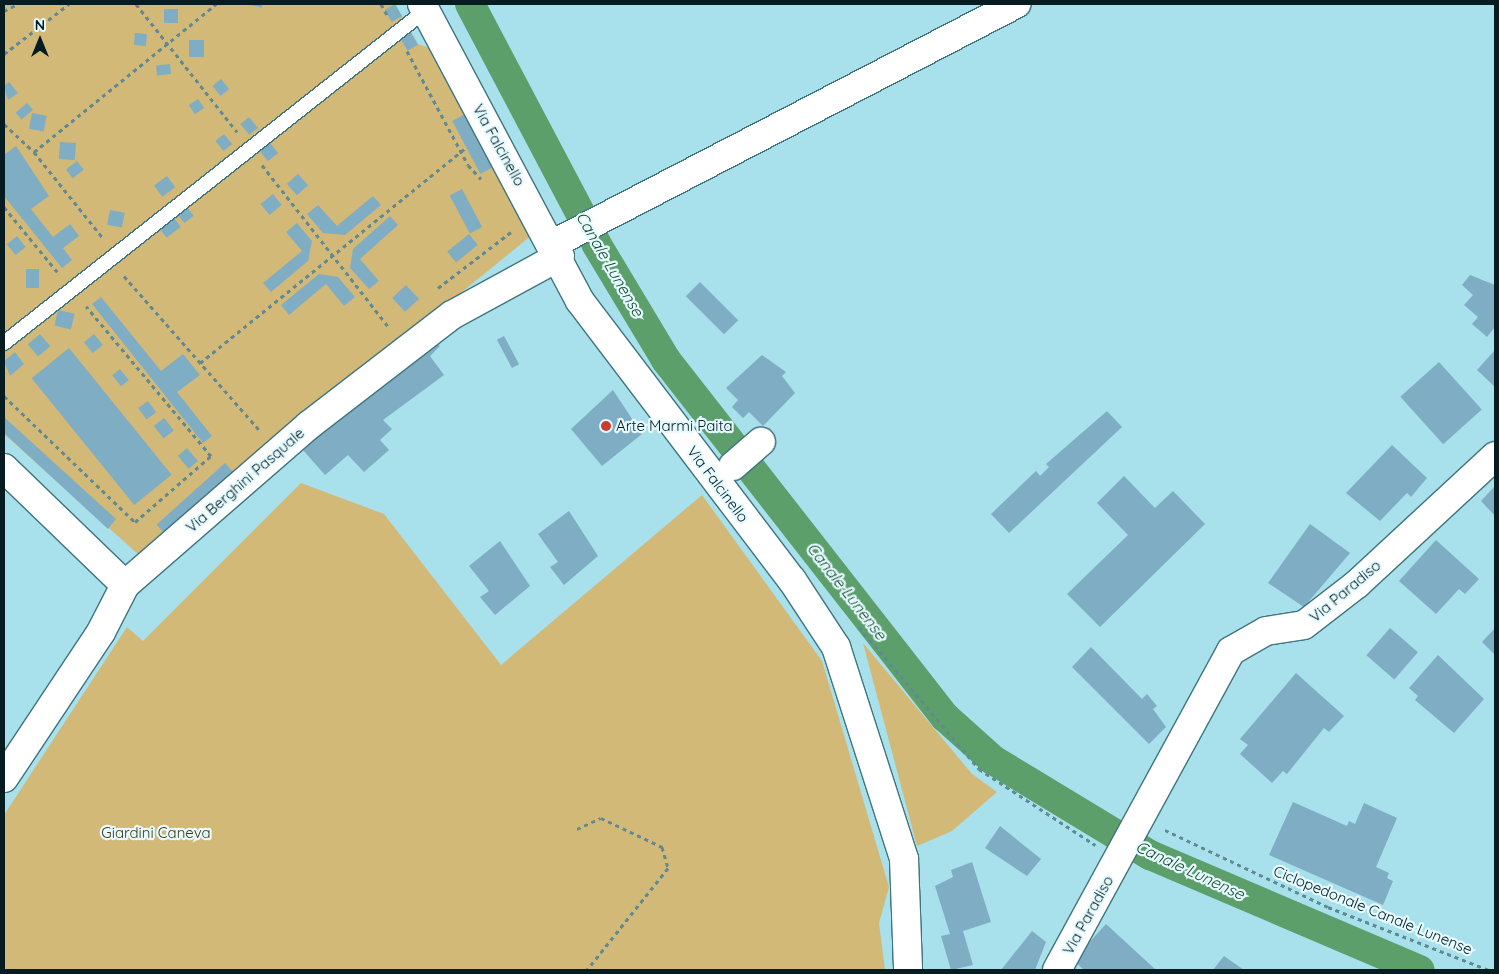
<!DOCTYPE html>
<html>
<head>
<meta charset="utf-8">
<style>
  body { margin:0 }
  #map { position:relative; width:1499px; height:974px; overflow:hidden; background:#a8e0eb; font-family:Quicksand,sans-serif }
  div>[style] { position:absolute }
  [style*='--x'] { left:calc(var(--x)*1px); top:calc(var(--y)*1px); width:calc(var(--w)*1px); rotate:calc(var(--a)*1deg) }
  .green>* { inset:0; background:#d2b977 }
  .canal>* { height:30px; margin:-15px; padding:0 15px; transform-origin:15px; border-radius:15px; background:#5c9f6b }
  .building>* { inset:0; background:#7fadc4; transform-origin:0 0 }
  .path>* { height:3px; margin-top:-1.5px; transform-origin:0; background:repeating-linear-gradient(90deg,#608991 0 4px,transparent 0 8px) }
  .roads { filter:drop-shadow(1px 0 #3f757e) drop-shadow(-1px 0 #3f757e) drop-shadow(0 1px #3f757e) drop-shadow(0 -1px #3f757e) }
  .service>* { height:14px; margin:-7px; padding:0 7px; transform-origin:7px; border-radius:7px; background:#fff }
  .minor>* { height:28px; margin:-14px; padding:0 14px; transform-origin:14px; border-radius:14px; background:#fff }
  .tertiary>* { height:28px; margin:-14px; padding:0 14px; transform-origin:14px; border-radius:14px; background:#fff }
  .dots>* { width:14px; height:14px; translate:-50% -50%; box-sizing:border-box; border:2px solid #e5fbff; border-radius:50% }
  span { translate:-50% -50%; white-space:nowrap; text-align:center; line-height:1.15; -webkit-text-stroke:4.5px #e5fbff; paint-order:stroke }
  .street-label { font-size:15px; color:#061c20 }
  .poi-label { font-size:15px; color:#061c20 }
  .left { translate:0 -50%; text-align:left }
  .park-label { font-size:15px; color:#433714 }
  .water-label { font-size:16px; color:#1a4b28; font-style:italic }
  .frame { position:absolute; inset:0; border:5px solid #061c20; pointer-events:none }
  .north { position:absolute; left:15px; top:15px; width:50px; height:50px; -webkit-text-stroke:4px #e5fbff; paint-order:stroke; rotate:0deg; font-size:14px; font-weight:700; line-height:20px; text-align:center; color:#061c20 }
  .north::after { content:''; display:block; margin:auto; width:18px; height:22px; background:#061c20; clip-path:polygon(50% 0,100% 100%,50% 72%,0 100%) }
</style>
</head>
<body>
<div id="map">
  <div class="green">
    <div style="clip-path:polygon(4px 4px,395px 4px,418px 44px,430px 48px,532px 235px,139px 555px,4px 434px)"></div>
    <div style="clip-path:polygon(301px 483px,384px 514px,501px 665px,702px 495px,822px 661px,889px 887px,879px 923px,885px 970px,4px 970px,4px 815px,127px 627px,143px 641px)"></div>
    <div style="clip-path:polygon(863px 643px,972px 774px,997px 792px,952px 831px,917px 846px)"></div>
  </div>
  <div class="canal">
    <div style="--x:470;--y:4;--w:272;--a:62.2"></div>
    <div style="--x:597;--y:245;--w:134;--a:59"></div>
    <div style="--x:666;--y:360;--w:453;--a:52"></div>
    <div style="--x:945;--y:717;--w:64;--a:41.9"></div>
    <div style="--x:993;--y:760;--w:184;--a:31.2"></div>
    <div style="--x:1150;--y:855;--w:293;--a:23.1"></div>
  </div>
  <div class="building">
    <div style="clip-path:polygon(247px 4px,262px 4px,262px 8px)"></div>
    <div style="left:395px;top:4px;width:14px;height:12px;rotate:60deg"></div>
    <div style="left:164px;top:9px;width:14px;height:14px"></div>
    <div style="left:410px;top:31px;width:16px;height:12px;rotate:60deg"></div>
    <div style="left:135px;top:33px;width:12px;height:12px;rotate:5deg"></div>
    <div style="left:189px;top:40px;width:15px;height:17px"></div>
    <div style="left:170px;top:64px;width:10px;height:14px;rotate:84deg"></div>
    <div style="left:221px;top:79px;width:13px;height:11px;rotate:51deg"></div>
    <div style="clip-path:polygon(9px 82px,18px 93px,8px 100px,4px 86px)"></div>
    <div style="left:198px;top:99px;width:11px;height:11px;rotate:56deg"></div>
    <div style="left:27px;top:103px;width:9px;height:15px;rotate:49deg"></div>
    <div style="left:469px;top:112px;width:60px;height:19px;rotate:62deg"></div>
    <div style="left:32px;top:113px;width:15px;height:16px;rotate:11deg"></div>
    <div style="left:249px;top:117px;width:14px;height:11px;rotate:51deg"></div>
    <div style="left:224px;top:134px;width:13px;height:11px;rotate:51deg"></div>
    <div style="left:60px;top:142px;width:16px;height:17px;rotate:4deg"></div>
    <div style="left:270px;top:143px;width:13px;height:13px;rotate:51deg"></div>
    <div style="clip-path:polygon(16px 146px,49px 196px,31px 209px,53px 237px,70px 224px,79px 236px,63px 248px,72px 260px,62px 268px,4px 196px,4px 155px)"></div>
    <div style="left:77px;top:161px;width:11px;height:14px;rotate:52deg"></div>
    <div style="left:298px;top:174px;width:15px;height:15px;rotate:48deg"></div>
    <div style="left:167px;top:176px;width:14px;height:16px;rotate:54deg"></div>
    <div style="left:462px;top:189px;width:43px;height:14px;rotate:62deg"></div>
    <div style="left:273px;top:194px;width:14px;height:16px;rotate:51deg"></div>
    <div style="clip-path:polygon(373px 196px,381px 205px,345px 235px,323px 233px,307px 214px,318px 205px,337px 226px)"></div>
    <div style="left:187px;top:207px;width:11px;height:12px;rotate:52deg"></div>
    <div style="left:110px;top:210px;width:15px;height:15px;rotate:11deg"></div>
    <div style="clip-path:polygon(390px 216px,398px 225px,360px 259px,379px 281px,369px 289px,350px 268px,353px 249px)"></div>
    <div style="left:174px;top:218px;width:11px;height:18px;rotate:52deg"></div>
    <div style="clip-path:polygon(297px 223px,312px 241px,308px 261px,271px 292px,263px 283px,302px 251px,286px 232px)"></div>
    <div style="left:469px;top:234px;width:14px;height:28px;rotate:51deg"></div>
    <div style="left:17px;top:236px;width:14px;height:13px;rotate:51deg"></div>
    <div style="left:26px;top:269px;width:13px;height:19px"></div>
    <div style="clip-path:polygon(319px 274px,338px 277px,355px 297px,344px 306px,326px 284px,289px 315px,281px 305px)"></div>
    <div style="clip-path:polygon(1470px 275px,1495px 285px,1495px 327px,1487px 337px,1472px 324px,1478px 317px,1464px 305px,1473px 295px,1462px 285px)"></div>
    <div style="left:700px;top:282px;width:54px;height:20px;rotate:45deg"></div>
    <div style="left:406px;top:285px;width:19px;height:19px;rotate:47deg"></div>
    <div style="clip-path:polygon(101px 297px,161px 371px,183px 354px,200px 375px,177px 392px,212px 436px,203px 443px,92px 304px)"></div>
    <div style="left:58px;top:310px;width:17px;height:16px;rotate:13deg"></div>
    <div style="left:40px;top:334px;width:16px;height:16px;rotate:50deg"></div>
    <div style="left:94px;top:334px;width:14px;height:13px;rotate:51deg"></div>
    <div style="left:504px;top:336px;width:32px;height:8px;rotate:62deg"></div>
    <div style="clip-path:polygon(435px 341px,440px 346px,430px 356px,444px 375px,383px 420px,392px 429px,380px 440px,389px 450px,364px 472px,348px 455px,325px 475px,302px 449px,362px 395px)"></div>
    <div style="left:69px;top:348px;width:163px;height:48px;rotate:51deg"></div>
    <div style="clip-path:polygon(1495px 350px,1495px 387px,1477px 370px)"></div>
    <div style="clip-path:polygon(15px 352px,24px 364px,10px 376px,4px 361px)"></div>
    <div style="clip-path:polygon(762px 355px,786px 372px,782px 376px,795px 393px,763px 426px,749px 412px,743px 418px,732px 407px,738px 400px,726px 388px)"></div>
    <div style="left:1439px;top:362px;width:64px;height:52px;rotate:48deg"></div>
    <div style="left:120px;top:369px;width:14px;height:10px;rotate:51deg"></div>
    <div style="clip-path:polygon(613px 390px,642px 434px,602px 466px,571px 429px)"></div>
    <div style="left:148px;top:401px;width:14px;height:12px;rotate:54deg"></div>
    <div style="clip-path:polygon(1107px 411px,1122px 427px,1009px 533px,991px 514px,1036px 471px,1040px 476px,1049px 467px,1046px 464px)"></div>
    <div style="clip-path:polygon(4px 417px,116px 519px,108px 529px,4px 433px)"></div>
    <div style="left:164px;top:418px;width:16px;height:13px;rotate:52deg"></div>
    <div style="clip-path:polygon(1392px 445px,1427px 478px,1411px 497px,1407px 493px,1380px 521px,1346px 493px)"></div>
    <div style="left:187px;top:448px;width:17px;height:12px;rotate:50deg"></div>
    <div style="left:225px;top:463px;width:15px;height:92px;rotate:48deg"></div>
    <div style="clip-path:polygon(1124px 476px,1155px 508px,1173px 491px,1205px 524px,1100px 627px,1067px 594px,1128px 535px,1097px 503px)"></div>
    <div style="clip-path:polygon(1495px 486px,1495px 516px,1481px 501px)"></div>
    <div style="clip-path:polygon(569px 511px,598px 556px,564px 585px,550px 567px,558px 562px,538px 534px)"></div>
    <div style="clip-path:polygon(1310px 524px,1350px 553px,1304px 607px,1268px 583px)"></div>
    <div style="clip-path:polygon(1436px 540px,1479px 579px,1465px 594px,1459px 589px,1436px 614px,1399px 581px)"></div>
    <div style="clip-path:polygon(500px 541px,530px 586px,495px 615px,480px 597px,489px 591px,469px 566px)"></div>
    <div style="left:1390px;top:628px;width:37px;height:36px;rotate:41deg"></div>
    <div style="clip-path:polygon(1495px 628px,1495px 655px,1482px 642px)"></div>
    <div style="clip-path:polygon(1091px 647px,1142px 699px,1147px 694px,1157px 706px,1153px 709px,1166px 727px,1149px 744px,1072px 667px)"></div>
    <div style="clip-path:polygon(1438px 655px,1484px 699px,1454px 733px,1415px 700px,1418px 696px,1409px 688px)"></div>
    <div style="clip-path:polygon(1296px 673px,1344px 716px,1329px 732px,1324px 728px,1287px 774px,1283px 771px,1272px 783px,1240px 754px,1248px 745px,1240px 739px)"></div>
    <div style="clip-path:polygon(1293px 802px,1347px 826px,1349px 821px,1355px 824px,1364px 803px,1397px 818px,1376px 867px,1389px 873px,1387px 878px,1393px 881px,1383px 905px,1269px 855px)"></div>
    <div style="clip-path:polygon(1000px 826px,1041px 859px,1027px 876px,985px 848px)"></div>
    <div style="clip-path:polygon(972px 862px,991px 922px,963px 931px,973px 965px,951px 970px,941px 936px,950px 934px,935px 886px,953px 877px,951px 870px)"></div>
    <div style="clip-path:polygon(1106px 924px,1156px 970px,1084px 970px,1073px 960px)"></div>
    <div style="clip-path:polygon(1032px 931px,1046px 942px,1035px 970px,1001px 970px)"></div>
    <div style="clip-path:polygon(1224px 956px,1244px 970px,1213px 970px)"></div>
  </div>
  <div class="path">
    <div style="--x:136;--y:4;--w:163;--a:51.7"></div>
    <div style="--x:381;--y:4;--w:13;--a:61"></div>
    <div style="--x:4;--y:11;--w:16;--a:-27"></div>
    <div style="--x:407;--y:51;--w:129;--a:61.8"></div>
    <div style="--x:468;--y:165;--w:19;--a:47"></div>
    <div style="--x:4;--y:54;--w:82;--a:-37.6"></div>
    <div style="--x:4;--y:124;--w:41;--a:43"></div>
    <div style="--x:34;--y:152;--w:110;--a:51.3"></div>
    <div style="--x:34;--y:152;--w:235;--a:-39.1"></div>
    <div style="--x:262;--y:165;--w:204;--a:52"></div>
    <div style="--x:4;--y:207;--w:87;--a:50.6"></div>
    <div style="--x:124;--y:276;--w:206;--a:48.7"></div>
    <div style="--x:438;--y:288;--w:92;--a:-37.5"></div>
    <div style="--x:200;--y:363;--w:343;--a:-39"></div>
    <div style="--x:4;--y:396;--w:182;--a:43.9"></div>
    <div style="--x:135;--y:522;--w:101;--a:-41"></div>
    <div style="--x:211;--y:456;--w:195;--a:-129.8"></div>
    <div style="--x:859;--y:627;--w:186;--a:49.8"></div>
    <div style="--x:979;--y:769;--w:139;--a:33.2"></div>
    <div style="--x:577;--y:829;--w:26;--a:-25"></div>
    <div style="--x:601;--y:818;--w:68;--a:25.4"></div>
    <div style="--x:662;--y:847;--w:22;--a:74"></div>
    <div style="--x:668;--y:868;--w:130;--a:128.5"></div>
    <div style="--x:1165;--y:830;--w:180;--a:25.3"></div>
    <div style="--x:1328;--y:907;--w:173;--a:21.4"></div>
  </div>
  <div class="roads">
    <div class="service">
      <div style="--x:4;--y:343;--w:538;--a:-38.28"></div>
    </div>
    <div class="minor">
      <div style="--x:553;--y:244;--w:522;--a:-27.4"></div>
      <div style="--x:733;--y:466;--w:37;--a:-41"></div>
      <div style="--x:4;--y:468;--w:168;--a:44"></div>
      <div style="--x:4;--y:778;--w:175;--a:-56.4"></div>
      <div style="--x:101;--y:632;--w:53;--a:-62.9"></div>
      <div style="--x:125;--y:585;--w:244;--a:-41"></div>
      <div style="--x:309;--y:425;--w:180;--a:-37.6"></div>
      <div style="--x:452;--y:315;--w:123;--a:-28.6"></div>
      <div style="--x:1057;--y:970;--w:363;--a:-61.4"></div>
      <div style="--x:1231;--y:651;--w:40;--a:-29.7"></div>
      <div style="--x:1266;--y:631;--w:38;--a:-9"></div>
      <div style="--x:1304;--y:625;--w:67;--a:-37.7"></div>
      <div style="--x:1357;--y:584;--w:188;--a:-42.8"></div>
    </div>
    <div class="tertiary">
      <div style="--x:422;--y:4;--w:336;--a:62"></div>
      <div style="--x:580;--y:301;--w:350;--a:52.8"></div>
      <div style="--x:792;--y:580;--w:80;--a:56.7"></div>
      <div style="--x:836;--y:647;--w:223;--a:72.2"></div>
      <div style="--x:904;--y:859;--w:111;--a:87.9"></div>
    </div>
  </div>
  <div class="dots">
    <div style="left:606px;top:426px;background:#c93d2d"></div>
  </div>
  <div class="street-label">
    <span style="left:499px;top:145px;rotate:61deg">Via Falcinello</span>
    <span style="left:245px;top:480px;rotate:-41deg">Via Berghini Pasquale</span>
    <span style="left:718px;top:484px;rotate:53deg">Via Falcinello</span>
    <span style="left:1345px;top:591px;rotate:-40deg">Via Paradiso</span>
    <span style="left:1373px;top:910px;rotate:22deg">Ciclopedonale Canale Lunense</span>
    <span style="left:1088px;top:915px;rotate:-61deg">Via Paradiso</span>
  </div>
  <div class="poi-label">
    <span class="left" style="left:616px;top:426px">Arte Marmi Paita</span>
  </div>
  <div class="park-label">
    <span style="left:156px;top:833px">Giardini Caneva</span>
  </div>
  <div class="water-label">
    <span style="left:610px;top:264px;rotate:60deg">Canale Lunense</span>
    <span style="left:847px;top:591px;rotate:52deg">Canale Lunense</span>
    <span style="left:1190px;top:870px;rotate:25deg">Canale Lunense</span>
  </div>
  <div class="frame"></div>
  <div class="north">N</div>
</div>
</body>
</html>
